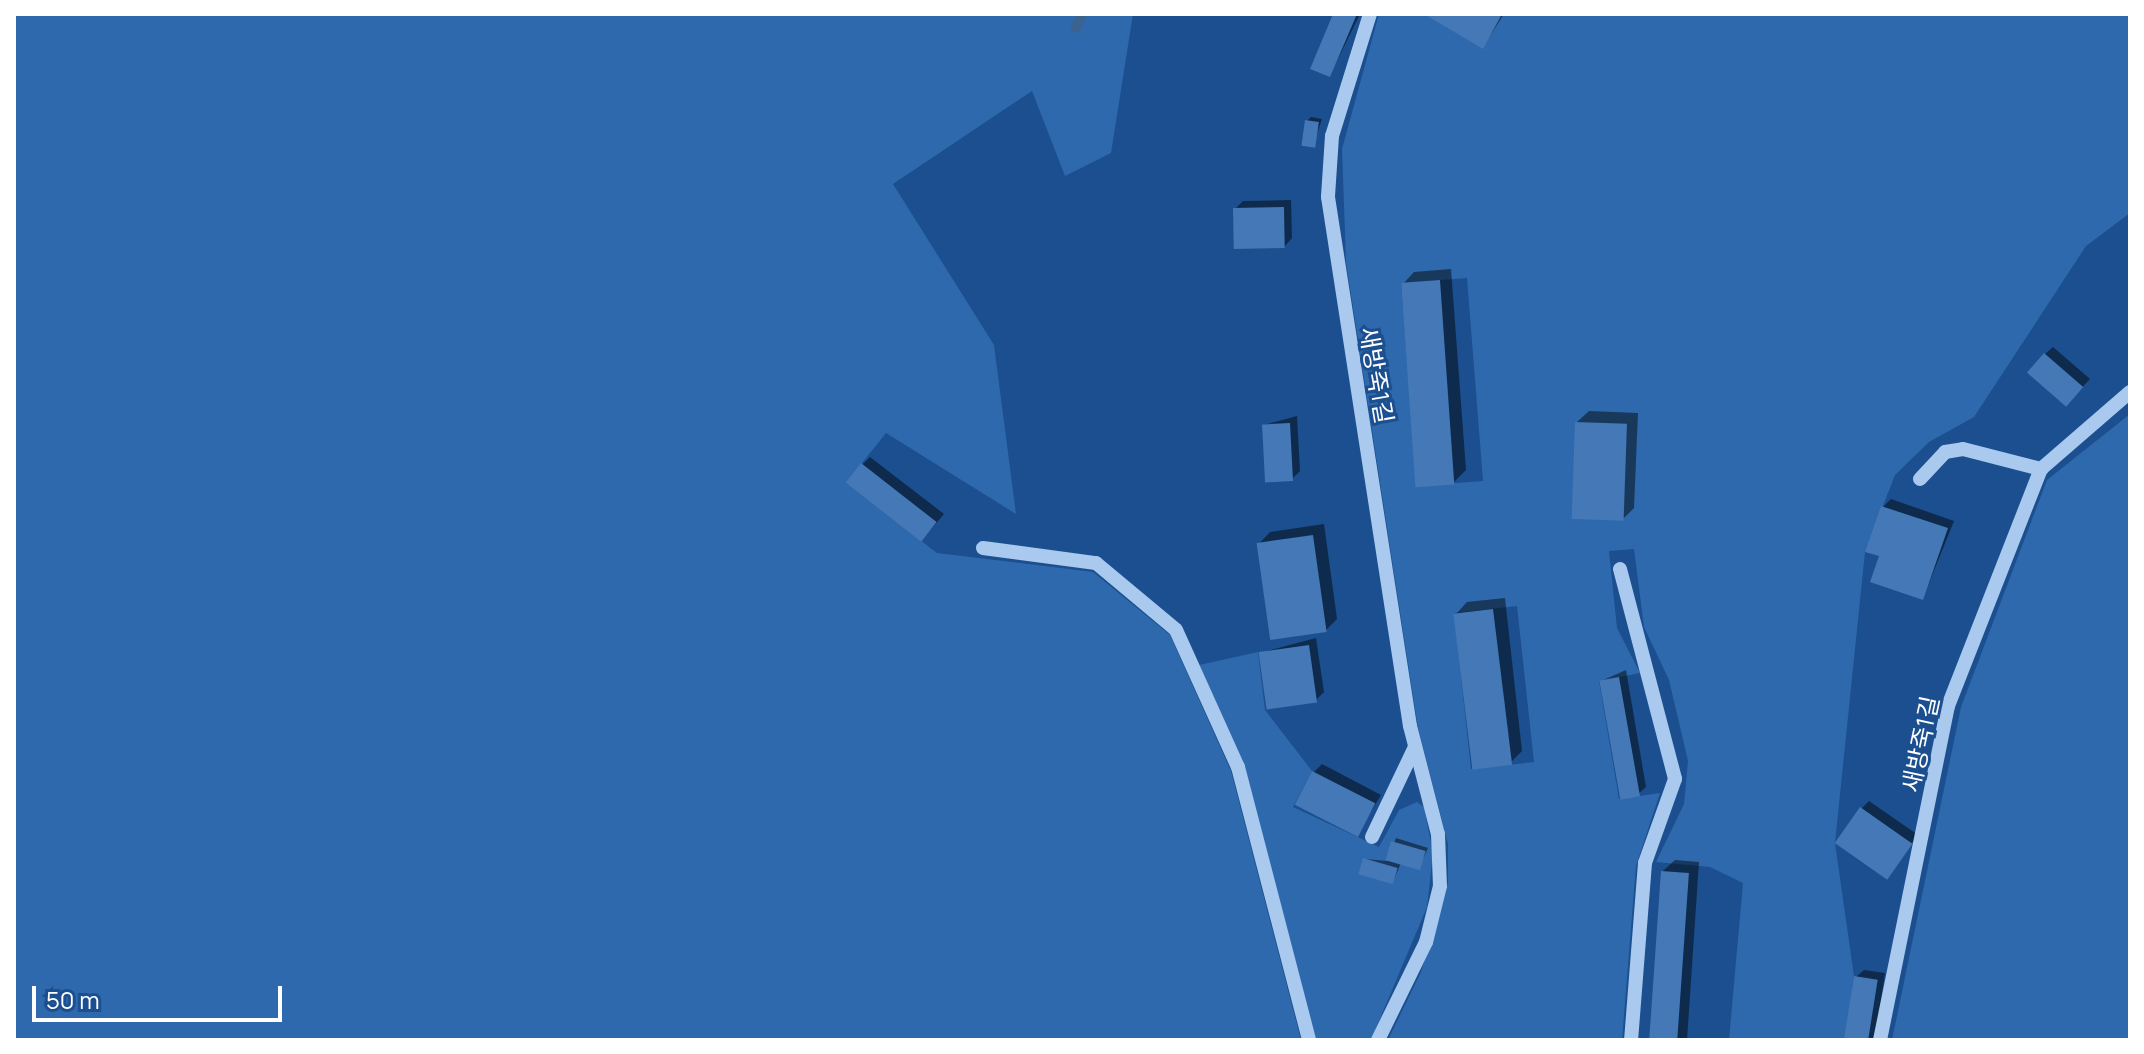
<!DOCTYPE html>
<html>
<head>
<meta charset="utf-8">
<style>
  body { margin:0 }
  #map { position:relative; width:2144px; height:1054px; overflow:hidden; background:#1b4f8f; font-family:Manrope,"Noto Sans KR",sans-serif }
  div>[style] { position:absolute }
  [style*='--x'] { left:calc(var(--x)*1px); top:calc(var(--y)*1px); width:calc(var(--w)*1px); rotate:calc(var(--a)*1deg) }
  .green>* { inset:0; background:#2e69ad }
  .shadow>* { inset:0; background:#0007 }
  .stream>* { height:10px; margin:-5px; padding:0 5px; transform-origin:5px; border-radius:5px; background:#3c6290 }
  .building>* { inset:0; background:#4478b7; transform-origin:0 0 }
  .minor>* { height:14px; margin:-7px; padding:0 7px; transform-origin:7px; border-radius:7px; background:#a9c9ee }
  span { translate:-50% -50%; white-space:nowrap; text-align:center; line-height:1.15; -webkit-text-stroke:6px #1b4f8f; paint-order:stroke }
  .street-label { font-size:24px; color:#fff }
  .frame { position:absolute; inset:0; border:16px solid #fff; pointer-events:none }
  .scale { position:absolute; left:32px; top:986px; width:250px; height:36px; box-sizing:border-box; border:4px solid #fff; border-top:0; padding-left:10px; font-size:24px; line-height:28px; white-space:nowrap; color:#fff; -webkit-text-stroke:6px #1b4f8f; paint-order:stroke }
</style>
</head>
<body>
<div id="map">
  <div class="green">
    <div style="clip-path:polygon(14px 14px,1133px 14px,1111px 153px,1065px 176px,1032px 91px,893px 184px,994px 345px,1016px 514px,886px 433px,846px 483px,937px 553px,1093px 572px,1170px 635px,1231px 771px,1301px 1040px,14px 1040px)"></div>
    <div style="clip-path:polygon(evenodd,1379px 14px,2130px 14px,2130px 213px,2086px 246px,1974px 417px,1929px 442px,1895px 475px,1865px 552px,1835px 843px,1854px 976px,1845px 1040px,1729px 1040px,1743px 883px,1710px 867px,1656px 862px,1684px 804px,1688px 761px,1669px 680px,1644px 627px,1634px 549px,1609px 551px,1617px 628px,1640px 673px,1599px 681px,1619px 799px,1660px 793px,1636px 866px,1622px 1040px,1388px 1040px,1421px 972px,1448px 883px,1448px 844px,1418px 728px,1346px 262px,1342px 149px,1379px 14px,1467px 278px,1483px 481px,1417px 486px,1401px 283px,1467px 278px,1379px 14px,1517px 606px,1534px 762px,1471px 769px,1454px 613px,1517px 606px)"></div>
    <div style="clip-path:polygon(2130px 414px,2130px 1040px,1892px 1040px,1961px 707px,2047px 480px)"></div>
    <div style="clip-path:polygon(1258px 652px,1265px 710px,1312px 771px,1293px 807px,1379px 847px,1399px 810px,1417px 802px,1424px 807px,1433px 853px,1427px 907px,1371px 1040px,1315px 1040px,1245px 767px,1199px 665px)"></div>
  </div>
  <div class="shadow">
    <div style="clip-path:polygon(1336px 14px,1360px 14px,1330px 75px)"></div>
    <div style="clip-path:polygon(1427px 14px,1504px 14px,1483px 47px)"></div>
    <div style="clip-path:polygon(1311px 117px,1322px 119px,1313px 146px,1307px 121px)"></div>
    <div style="clip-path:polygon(1291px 200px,1292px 238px,1285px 246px,1235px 209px,1243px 201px)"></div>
    <div style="clip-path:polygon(1451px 269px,1466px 470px,1454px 482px,1403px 284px,1414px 272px)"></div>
    <div style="clip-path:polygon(2053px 347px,2090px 379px,2073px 397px,2045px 354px)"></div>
    <div style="clip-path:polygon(1589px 411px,1638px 413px,1634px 508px,1622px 520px,1577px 422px)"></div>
    <div style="clip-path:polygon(1297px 416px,1300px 471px,1292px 479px,1264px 425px)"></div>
    <div style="clip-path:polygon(870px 457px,944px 514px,922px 540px,862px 465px)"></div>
    <div style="clip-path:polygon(1891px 499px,1954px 521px,1923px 598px,1881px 555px,1883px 507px)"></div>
    <div style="clip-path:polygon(1324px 524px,1337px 619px,1326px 630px,1259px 544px,1270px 532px)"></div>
    <div style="clip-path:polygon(1505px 598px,1522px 751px,1510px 763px,1456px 614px,1467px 602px)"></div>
    <div style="clip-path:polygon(1316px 638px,1324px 692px,1316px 700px,1260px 653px)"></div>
    <div style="clip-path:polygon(1626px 670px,1646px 787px,1638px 794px,1601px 681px)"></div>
    <div style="clip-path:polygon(1322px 764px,1381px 795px,1357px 835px,1314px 772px)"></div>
    <div style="clip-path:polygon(1869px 801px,1918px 835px,1887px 877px,1861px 809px)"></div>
    <div style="clip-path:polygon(1396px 838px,1428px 848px,1419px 868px,1401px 863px,1393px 882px,1365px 859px,1387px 861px)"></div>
    <div style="clip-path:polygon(1675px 860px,1699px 862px,1687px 1040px,1651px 1040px,1663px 871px)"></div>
    <div style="clip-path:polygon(1864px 970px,1885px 973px,1875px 1040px,1847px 1040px,1856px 977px)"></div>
  </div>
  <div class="stream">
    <div style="--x:1076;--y:28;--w:15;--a:-67"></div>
  </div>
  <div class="building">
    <div style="clip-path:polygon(1333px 14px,1357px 14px,1330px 77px,1310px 69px)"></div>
    <div style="clip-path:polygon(1424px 14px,1502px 14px,1483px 49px)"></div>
    <div style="left:1305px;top:120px;width:14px;height:26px;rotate:8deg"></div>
    <div style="left:1284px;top:207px;width:41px;height:51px;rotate:89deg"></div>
    <div style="left:1440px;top:280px;width:205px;height:39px;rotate:86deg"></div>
    <div style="left:2044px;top:353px;width:52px;height:26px;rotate:41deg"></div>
    <div style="left:1575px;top:422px;width:52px;height:97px;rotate:2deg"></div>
    <div style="left:1290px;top:423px;width:58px;height:28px;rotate:87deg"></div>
    <div style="left:861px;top:463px;width:96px;height:25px;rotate:38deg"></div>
    <div style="clip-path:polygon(1881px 506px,1948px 528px,1923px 600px,1870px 582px,1879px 556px,1865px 552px)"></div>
    <div style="left:1313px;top:535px;width:98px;height:57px;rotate:82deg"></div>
    <div style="left:1493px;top:609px;width:157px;height:40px;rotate:83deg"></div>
    <div style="left:1309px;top:645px;width:58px;height:51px;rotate:82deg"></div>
    <div style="left:1619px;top:677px;width:121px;height:20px;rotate:80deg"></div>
    <div style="left:1312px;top:771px;width:71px;height:38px;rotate:27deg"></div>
    <div style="left:1860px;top:807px;width:64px;height:44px;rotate:35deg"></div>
    <div style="left:1391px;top:841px;width:36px;height:20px;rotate:16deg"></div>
    <div style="left:1363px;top:858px;width:36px;height:17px;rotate:16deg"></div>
    <div style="left:1661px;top:871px;width:28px;height:169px;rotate:4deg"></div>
    <div style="left:1854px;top:976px;width:24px;height:65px;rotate:9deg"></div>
  </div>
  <div class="minor">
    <div style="--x:1370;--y:14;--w:128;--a:107.3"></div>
    <div style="--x:1332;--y:136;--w:61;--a:93.8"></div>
    <div style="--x:1328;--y:197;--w:535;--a:81.19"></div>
    <div style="--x:1410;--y:726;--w:112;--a:75.5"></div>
    <div style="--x:1438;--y:834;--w:52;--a:87.8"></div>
    <div style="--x:1440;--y:886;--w:58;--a:104"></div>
    <div style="--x:1426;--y:942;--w:109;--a:116.1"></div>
    <div style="--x:1920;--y:479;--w:37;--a:-47"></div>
    <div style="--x:1945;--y:452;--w:18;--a:-9"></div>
    <div style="--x:1963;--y:449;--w:81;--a:14.4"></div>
    <div style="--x:983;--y:548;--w:114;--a:7.6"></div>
    <div style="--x:1096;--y:563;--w:104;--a:39.9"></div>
    <div style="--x:1176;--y:630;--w:150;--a:65.7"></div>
    <div style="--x:1238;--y:767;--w:282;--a:75.4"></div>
    <div style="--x:1620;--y:569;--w:217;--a:75.3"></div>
    <div style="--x:1675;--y:779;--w:89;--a:109.7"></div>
    <div style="--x:1645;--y:863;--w:178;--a:94.5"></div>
    <div style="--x:1372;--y:837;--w:100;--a:-64.5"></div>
    <div style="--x:1880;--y:1040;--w:341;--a:-78.5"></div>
    <div style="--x:1948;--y:706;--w:255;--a:-68.6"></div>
    <div style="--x:2041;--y:469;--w:118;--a:-40.9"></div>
  </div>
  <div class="street-label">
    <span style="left:1377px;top:375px;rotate:80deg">새방죽1길</span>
    <span style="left:1920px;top:744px;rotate:-78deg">새방죽1길</span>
  </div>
  <div class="frame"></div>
  <div class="scale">50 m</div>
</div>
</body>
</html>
